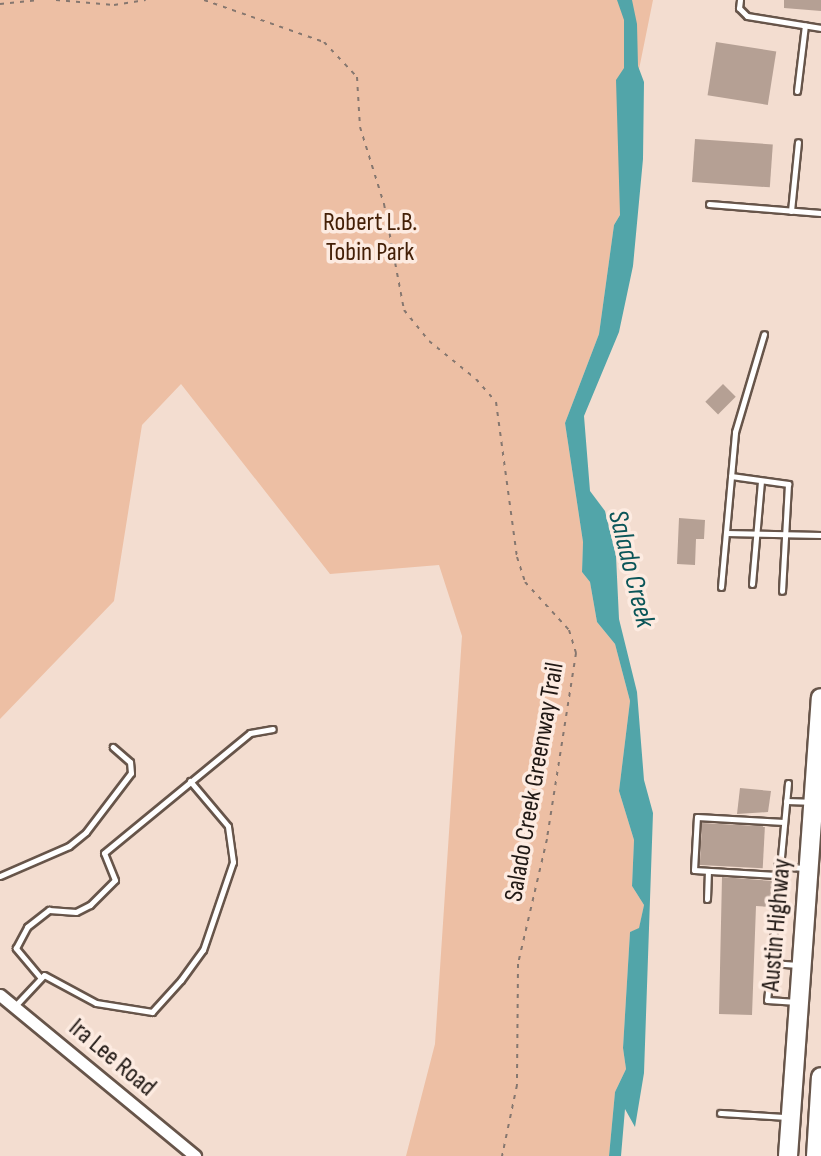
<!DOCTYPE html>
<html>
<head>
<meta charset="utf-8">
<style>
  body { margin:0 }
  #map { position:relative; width:821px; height:1156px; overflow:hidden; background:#f3ddd0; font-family:"Sofia Sans Condensed",sans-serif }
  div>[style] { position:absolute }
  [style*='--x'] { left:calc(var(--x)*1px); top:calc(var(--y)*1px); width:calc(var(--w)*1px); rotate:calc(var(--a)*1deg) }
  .green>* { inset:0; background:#edbfa4 }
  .water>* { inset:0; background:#52a5a9 }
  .building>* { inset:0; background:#b5a094; transform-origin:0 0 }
  .path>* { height:2px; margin-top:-1px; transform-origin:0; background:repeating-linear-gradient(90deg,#86776f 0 4px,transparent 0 10px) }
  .roads { filter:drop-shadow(2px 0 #67554a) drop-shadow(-2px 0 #67554a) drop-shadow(0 2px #67554a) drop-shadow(0 -2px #67554a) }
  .lane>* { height:5px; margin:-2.5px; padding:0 2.5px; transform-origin:2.5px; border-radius:2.5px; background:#fff }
  .street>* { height:11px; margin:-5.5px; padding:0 5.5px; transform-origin:5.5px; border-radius:5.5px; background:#fff }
  .primary>* { height:18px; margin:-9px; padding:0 9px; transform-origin:9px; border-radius:9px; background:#fff }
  span { translate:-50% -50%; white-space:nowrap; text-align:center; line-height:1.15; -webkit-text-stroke:7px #fdebe1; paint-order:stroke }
  .park-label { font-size:26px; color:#442007 }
  .street-label { font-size:26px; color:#201814 }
  .water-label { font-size:28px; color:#0a5558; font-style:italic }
</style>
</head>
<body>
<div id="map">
  <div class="green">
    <div style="clip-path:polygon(0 0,653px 0,631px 109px,620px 215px,614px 225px,599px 334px,565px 423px,583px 542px,582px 572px,590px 582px,597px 622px,615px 644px,630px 701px,619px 791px,634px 840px,632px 886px,644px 905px,639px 929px,630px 932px,623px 1048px,626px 1069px,615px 1092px,609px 1156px,406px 1156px,435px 1044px,462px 636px,439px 565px,330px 574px,181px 384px,142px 425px,114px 601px,0 719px)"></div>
  </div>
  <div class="water">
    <div style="clip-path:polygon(617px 0,632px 0,637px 24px,638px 66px,644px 82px,643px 159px,633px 266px,619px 332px,584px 416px,590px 491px,605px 511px,616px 556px,619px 619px,637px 692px,644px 780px,653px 813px,644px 1073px,635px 1127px,625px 1109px,621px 1156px,609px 1156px,615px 1092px,626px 1069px,623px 1048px,630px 932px,639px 928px,644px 905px,632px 886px,634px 840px,619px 791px,630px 701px,615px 644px,597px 622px,590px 582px,582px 572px,583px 542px,565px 423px,599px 334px,614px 225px,620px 215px,616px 80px,624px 68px,624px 20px)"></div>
  </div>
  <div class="building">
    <div style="clip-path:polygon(784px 0,821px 0,821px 11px,784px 8px)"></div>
    <div style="left:716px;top:42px;width:61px;height:54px;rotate:9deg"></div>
    <div style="left:695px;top:139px;width:78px;height:43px;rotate:4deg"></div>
    <div style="left:723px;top:384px;width:18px;height:25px;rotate:45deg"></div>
    <div style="clip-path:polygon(679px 518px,705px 520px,704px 539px,696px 539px,695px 565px,677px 564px)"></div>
    <div style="clip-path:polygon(740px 788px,771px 791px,768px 812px,737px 814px)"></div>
    <div style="left:702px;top:823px;width:63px;height:42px;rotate:3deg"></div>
    <div style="clip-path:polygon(722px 877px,773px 881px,771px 907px,756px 906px,752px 1015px,719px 1014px)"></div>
  </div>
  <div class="path">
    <div style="--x:56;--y:0;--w:58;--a:4.9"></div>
    <div style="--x:114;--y:5;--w:32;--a:-9"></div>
    <div style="--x:204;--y:0;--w:127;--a:19.3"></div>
    <div style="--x:324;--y:42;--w:48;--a:46.7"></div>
    <div style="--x:357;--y:77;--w:50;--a:86.6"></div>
    <div style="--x:360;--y:127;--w:81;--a:72.7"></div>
    <div style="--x:384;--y:204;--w:108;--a:79.3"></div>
    <div style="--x:404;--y:310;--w:40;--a:51"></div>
    <div style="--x:429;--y:341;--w:60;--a:39"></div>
    <div style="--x:476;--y:379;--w:30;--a:49"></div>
    <div style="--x:496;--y:402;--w:156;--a:82.3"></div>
    <div style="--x:517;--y:557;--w:26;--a:72"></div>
    <div style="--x:525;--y:582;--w:65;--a:47.5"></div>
    <div style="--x:569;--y:630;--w:24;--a:73"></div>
    <div style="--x:576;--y:653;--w:188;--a:98.9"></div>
    <div style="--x:547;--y:839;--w:128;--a:103.1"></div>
    <div style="--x:518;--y:964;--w:121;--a:90.5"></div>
    <div style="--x:517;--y:1085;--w:73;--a:101.9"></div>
    <div style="--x:0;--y:4;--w:37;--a:-6"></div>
  </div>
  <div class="roads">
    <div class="lane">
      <div style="--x:740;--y:0;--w:8;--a:97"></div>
      <div style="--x:739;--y:8;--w:11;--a:45"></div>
      <div style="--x:747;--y:16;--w:75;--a:9.2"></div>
      <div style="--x:797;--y:91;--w:66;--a:-83.1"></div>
      <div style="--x:709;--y:204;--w:112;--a:4.6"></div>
      <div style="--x:791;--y:211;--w:69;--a:-84.2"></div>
      <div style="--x:731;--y:476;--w:58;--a:8"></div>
      <div style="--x:788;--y:484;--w:107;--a:93.2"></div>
      <div style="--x:726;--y:533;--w:95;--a:1.2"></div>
      <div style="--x:752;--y:584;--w:102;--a:-85"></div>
      <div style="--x:721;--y:587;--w:156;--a:-84.8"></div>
      <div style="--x:735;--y:432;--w:102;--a:-73.5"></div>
      <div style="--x:788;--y:783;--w:181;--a:95.4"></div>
      <div style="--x:771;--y:963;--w:27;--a:4"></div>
      <div style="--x:786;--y:801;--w:23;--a:2"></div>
      <div style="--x:777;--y:866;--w:27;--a:4"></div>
      <div style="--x:776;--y:875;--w:82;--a:-176.5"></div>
      <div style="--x:694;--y:870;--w:53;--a:-86.8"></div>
      <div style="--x:697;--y:817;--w:87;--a:3.3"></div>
      <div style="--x:0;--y:876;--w:75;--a:-23.5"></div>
      <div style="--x:69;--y:846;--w:22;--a:-39"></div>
      <div style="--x:86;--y:832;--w:74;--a:-52.7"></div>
      <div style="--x:131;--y:773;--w:11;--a:-95"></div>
      <div style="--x:130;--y:762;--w:23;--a:-139"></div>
      <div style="--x:707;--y:899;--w:28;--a:-88"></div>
      <div style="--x:771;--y:963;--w:37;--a:96"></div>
      <div style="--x:767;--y:1000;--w:30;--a:4"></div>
      <div style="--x:40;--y:977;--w:38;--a:-130"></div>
      <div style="--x:16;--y:948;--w:24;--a:-62"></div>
      <div style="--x:27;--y:927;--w:28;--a:-38"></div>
      <div style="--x:49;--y:910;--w:27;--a:4"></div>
      <div style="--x:76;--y:912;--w:16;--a:-27"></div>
      <div style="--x:90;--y:905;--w:35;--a:-45"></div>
      <div style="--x:115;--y:880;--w:29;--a:-112"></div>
      <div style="--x:104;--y:853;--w:189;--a:-39.4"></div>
      <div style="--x:250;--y:733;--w:23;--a:-10"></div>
      <div style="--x:15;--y:1006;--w:42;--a:-46.9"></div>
      <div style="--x:44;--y:975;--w:59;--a:28.3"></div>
      <div style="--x:96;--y:1003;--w:57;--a:9.1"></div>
      <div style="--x:152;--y:1012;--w:43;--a:-47.8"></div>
      <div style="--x:181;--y:980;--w:37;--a:-54"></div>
      <div style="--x:203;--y:950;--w:93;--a:-71.2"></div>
      <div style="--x:233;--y:862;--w:36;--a:-98"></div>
      <div style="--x:228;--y:826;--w:59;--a:-130.2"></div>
      <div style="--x:720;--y:1113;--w:65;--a:3.5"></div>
    </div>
    <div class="street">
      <div style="--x:0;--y:995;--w:253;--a:39.5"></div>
    </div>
    <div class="primary">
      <div style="--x:788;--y:1156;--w:459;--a:-85.9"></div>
      <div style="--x:816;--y:1156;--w:79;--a:-86.4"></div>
    </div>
  </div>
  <div class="park-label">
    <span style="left:370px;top:238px">Robert L.B.<br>Tobin Park</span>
  </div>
  <div class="street-label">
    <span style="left:535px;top:782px;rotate:-80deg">Salado Creek Greenway Trail</span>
    <span style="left:777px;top:925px;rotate:-85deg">Austin Highway</span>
    <span style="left:112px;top:1058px;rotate:40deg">Ira Lee Road</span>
  </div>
  <div class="water-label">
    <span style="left:631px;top:569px;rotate:76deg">Salado Creek</span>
  </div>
</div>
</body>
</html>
